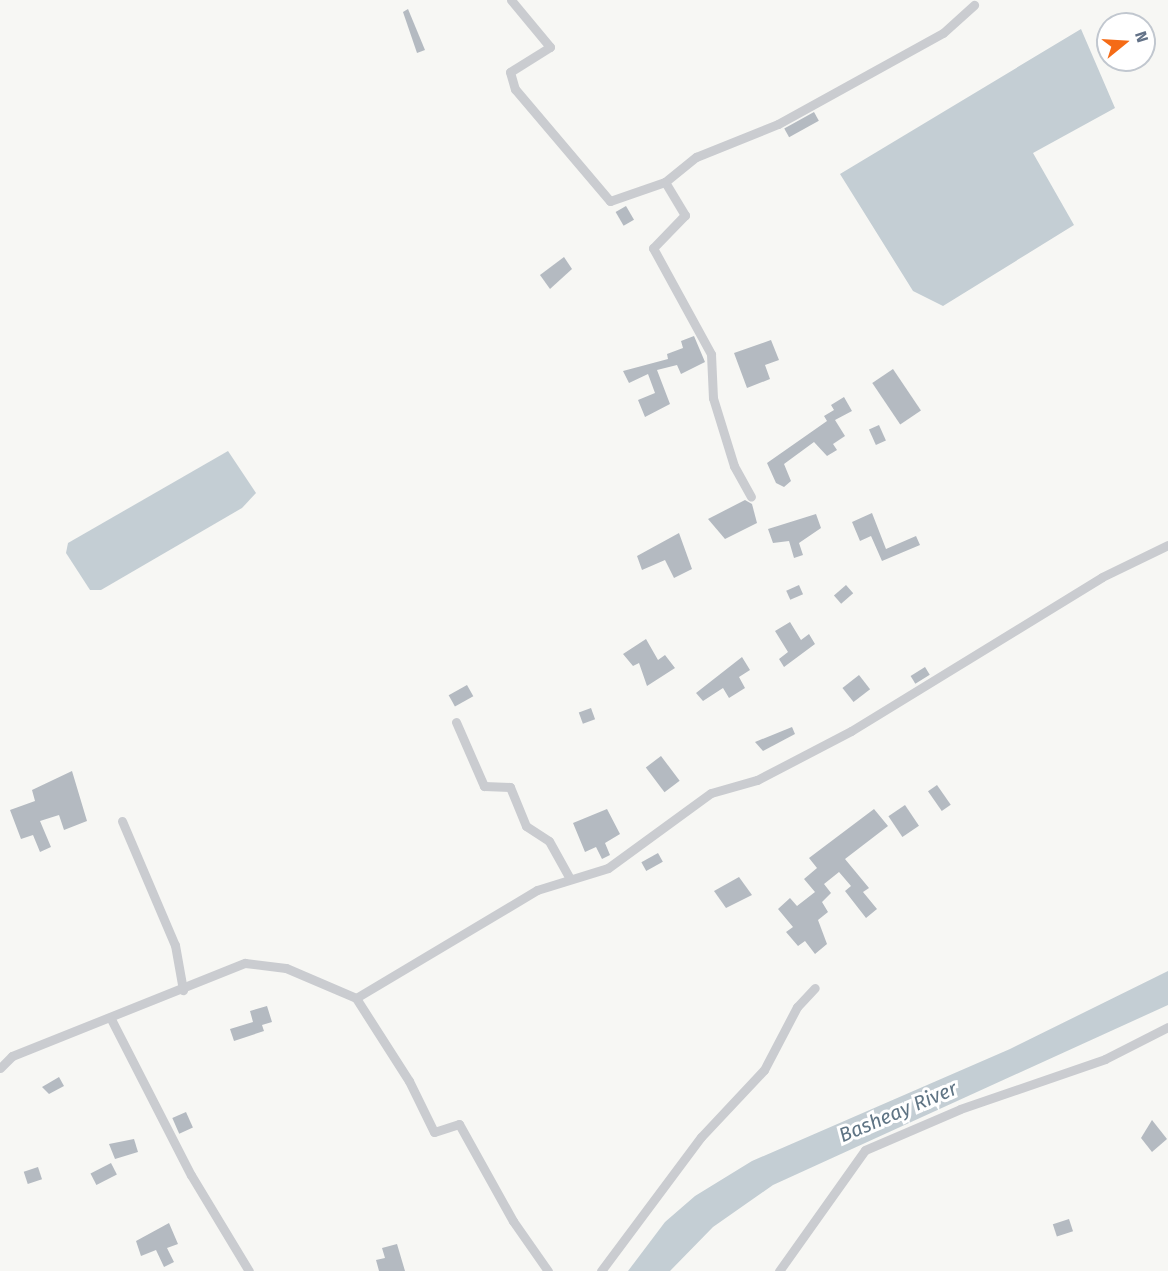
<!DOCTYPE html>
<html>
<head>
<meta charset="utf-8">
<style>
  body { margin:0 }
  #map { position:relative; width:1168px; height:1271px; overflow:hidden; background:#f7f7f4; font-family:"Fira Sans",sans-serif }
  div>[style] { position:absolute }
  [style*='--x'] { left:calc(var(--x)*1px); top:calc(var(--y)*1px); width:calc(var(--w)*1px); rotate:calc(var(--a)*1deg) }
  .water>* { inset:0; background:#c4ced4 }
  .building>* { inset:0; background:#b4bac1; transform-origin:0 0 }
  .street>* { height:9px; margin:-4.5px; padding:0 4.5px; transform-origin:4.5px; border-radius:4.5px; background:#caccd0 }
  span { translate:-50% -50%; white-space:nowrap; text-align:center; line-height:1.15; -webkit-text-stroke:6px #fff; paint-order:stroke }
  .water-label { font-size:20px; color:#5f7484; font-style:italic }
  .north { position:absolute; left:1096px; top:12px; width:60px; height:60px; box-sizing:border-box; background:#fff; border:2px solid #c1c7cf; border-radius:50%; rotate:72deg; font-size:16px; font-weight:700; line-height:24px; text-align:center; color:#637288 }
  .north::after { content:''; display:block; margin:auto; width:21px; height:27px; background:#f56b16; clip-path:polygon(50% 0,100% 100%,50% 72%,0 100%) }
</style>
</head>
<body>
<div id="map">
  <div class="water">
    <div style="clip-path:polygon(1081px 29px,1115px 108px,1033px 153px,1074px 225px,943px 306px,913px 291px,840px 174px)"></div>
    <div style="clip-path:polygon(228px 451px,256px 493px,242px 508px,101px 590px,90px 590px,66px 553px,68px 543px)"></div>
    <div style="clip-path:polygon(1168px 971px,1168px 1005px,773px 1185px,713px 1227px,670px 1271px,628px 1271px,665px 1222px,695px 1196px,752px 1161px,1010px 1049px)"></div>
  </div>
  <div class="building">
    <div style="clip-path:polygon(408px 9px,425px 50px,417px 53px,403px 12px)"></div>
    <div style="left:814px;top:112px;width:10px;height:34px;rotate:61deg"></div>
    <div style="left:626px;top:206px;width:16px;height:12px;rotate:60deg"></div>
    <div style="clip-path:polygon(564px 257px,572px 269px,550px 289px,540px 275px)"></div>
    <div style="clip-path:polygon(694px 336px,705px 362px,681px 374px,677px 365px,657px 370px,670px 404px,645px 417px,638px 400px,655px 393px,648px 374px,629px 383px,623px 371px,668px 359px,667px 354px,683px 348px,681px 341px)"></div>
    <div style="clip-path:polygon(771px 340px,779px 360px,765px 365px,770px 379px,747px 388px,734px 353px)"></div>
    <div style="left:893px;top:369px;width:50px;height:25px;rotate:56deg"></div>
    <div style="clip-path:polygon(844px 397px,852px 411px,835px 420px,845px 436px,833px 444px,837px 450px,827px 456px,814px 442px,784px 464px,791px 481px,784px 487px,776px 483px,767px 463px,827px 421px,824px 416px,834px 410px,831px 405px)"></div>
    <div style="left:879px;top:425px;width:17px;height:11px;rotate:66deg"></div>
    <div style="clip-path:polygon(745px 500px,752px 504px,757px 523px,725px 539px,708px 519px)"></div>
    <div style="clip-path:polygon(872px 513px,886px 549px,916px 536px,920px 545px,882px 561px,871px 536px,860px 541px,852px 522px)"></div>
    <div style="clip-path:polygon(816px 514px,821px 528px,799px 543px,803px 555px,794px 558px,789px 541px,773px 543px,768px 529px)"></div>
    <div style="clip-path:polygon(679px 533px,692px 569px,674px 578px,665px 560px,642px 570px,637px 556px)"></div>
    <div style="left:799px;top:585px;width:10px;height:14px;rotate:66deg"></div>
    <div style="left:846px;top:585px;width:11px;height:16px;rotate:49deg"></div>
    <div style="clip-path:polygon(790px 622px,801px 640px,809px 634px,815px 644px,784px 667px,779px 659px,788px 652px,775px 631px)"></div>
    <div style="clip-path:polygon(646px 639px,658px 660px,665px 655px,675px 668px,647px 686px,639px 663px,633px 666px,623px 654px)"></div>
    <div style="clip-path:polygon(742px 657px,750px 670px,739px 677px,745px 688px,729px 698px,723px 688px,703px 701px,696px 693px)"></div>
    <div style="left:925px;top:667px;width:9px;height:17px;rotate:58deg"></div>
    <div style="left:859px;top:675px;width:18px;height:21px;rotate:52deg"></div>
    <div style="left:467px;top:685px;width:13px;height:21px;rotate:61deg"></div>
    <div style="left:591px;top:708px;width:12px;height:13px;rotate:70deg"></div>
    <div style="clip-path:polygon(792px 727px,795px 734px,763px 751px,755px 742px)"></div>
    <div style="left:661px;top:756px;width:31px;height:19px;rotate:53deg"></div>
    <div style="clip-path:polygon(72px 771px,87px 821px,64px 830px,59px 815px,40px 821px,51px 847px,40px 852px,33px 835px,21px 839px,10px 810px,35px 801px,32px 790px)"></div>
    <div style="left:937px;top:785px;width:24px;height:11px;rotate:55deg"></div>
    <div style="left:905px;top:805px;width:25px;height:20px;rotate:56deg"></div>
    <div style="clip-path:polygon(607px 809px,620px 834px,605px 843px,610px 855px,602px 859px,596px 847px,585px 852px,573px 823px)"></div>
    <div style="clip-path:polygon(874px 809px,888px 826px,845px 859px,869px 888px,863px 892px,877px 909px,866px 918px,845px 891px,851px 886px,839px 872px,824px 884px,831px 893px,822px 902px,828px 912px,818px 920px,827px 944px,815px 954px,805px 941px,798px 946px,786px 932px,793px 927px,778px 909px,790px 898px,797px 906px,815px 892px,804px 879px,817px 868px,809px 858px)"></div>
    <div style="left:658px;top:853px;width:10px;height:19px;rotate:61deg"></div>
    <div style="clip-path:polygon(739px 877px,752px 895px,726px 908px,714px 891px)"></div>
    <div style="clip-path:polygon(267px 1006px,272px 1022px,262px 1025px,264px 1031px,234px 1041px,230px 1029px,253px 1022px,250px 1011px)"></div>
    <div style="clip-path:polygon(59px 1077px,64px 1086px,49px 1094px,42px 1087px)"></div>
    <div style="left:186px;top:1112px;width:17px;height:15px;rotate:66deg"></div>
    <div style="clip-path:polygon(1152px 1120px,1167px 1139px,1152px 1152px,1141px 1138px)"></div>
    <div style="clip-path:polygon(134px 1139px,138px 1152px,115px 1159px,109px 1144px)"></div>
    <div style="left:111px;top:1163px;width:13px;height:23px;rotate:63deg"></div>
    <div style="left:38px;top:1167px;width:13px;height:15px;rotate:72deg"></div>
    <div style="left:1069px;top:1219px;width:13px;height:17px;rotate:72deg"></div>
    <div style="clip-path:polygon(169px 1223px,178px 1244px,167px 1248px,174px 1262px,164px 1267px,156px 1250px,141px 1256px,136px 1241px)"></div>
    <div style="clip-path:polygon(397px 1244px,405px 1271px,379px 1271px,376px 1260px,385px 1258px,382px 1248px)"></div>
  </div>
  <div class="street">
    <div style="--x:511;--y:0;--w:61;--a:50.3"></div>
    <div style="--x:550;--y:47;--w:47;--a:148"></div>
    <div style="--x:510;--y:72;--w:18;--a:74"></div>
    <div style="--x:515;--y:89;--w:147;--a:49.7"></div>
    <div style="--x:610;--y:201;--w:58;--a:-19.1"></div>
    <div style="--x:665;--y:182;--w:39;--a:59"></div>
    <div style="--x:685;--y:215;--w:46;--a:134.1"></div>
    <div style="--x:653;--y:248;--w:121;--a:61.3"></div>
    <div style="--x:711;--y:354;--w:44;--a:87.4"></div>
    <div style="--x:713;--y:398;--w:71;--a:72.8"></div>
    <div style="--x:734;--y:466;--w:35;--a:61"></div>
    <div style="--x:665;--y:182;--w:40;--a:-39"></div>
    <div style="--x:696;--y:157;--w:88;--a:-21.9"></div>
    <div style="--x:778;--y:124;--w:188;--a:-28.9"></div>
    <div style="--x:943;--y:33;--w:42;--a:-42.1"></div>
    <div style="--x:456;--y:722;--w:70;--a:66.4"></div>
    <div style="--x:484;--y:786;--w:26;--a:2"></div>
    <div style="--x:510;--y:787;--w:42;--a:67.7"></div>
    <div style="--x:526;--y:826;--w:27;--a:33"></div>
    <div style="--x:549;--y:841;--w:41;--a:60.9"></div>
    <div style="--x:122;--y:821;--w:135;--a:66.9"></div>
    <div style="--x:175;--y:945;--w:46;--a:79.9"></div>
    <div style="--x:111;--y:1019;--w:175;--a:62.9"></div>
    <div style="--x:191;--y:1175;--w:112;--a:58.9"></div>
    <div style="--x:0;--y:1068;--w:17;--a:-45"></div>
    <div style="--x:12;--y:1056;--w:251;--a:-21.8"></div>
    <div style="--x:245;--y:963;--w:41;--a:7"></div>
    <div style="--x:286;--y:968;--w:76;--a:23.2"></div>
    <div style="--x:548;--y:1271;--w:61;--a:-125"></div>
    <div style="--x:513;--y:1221;--w:111;--a:-119.1"></div>
    <div style="--x:459;--y:1124;--w:26;--a:162"></div>
    <div style="--x:434;--y:1132;--w:57;--a:-116.1"></div>
    <div style="--x:409;--y:1081;--w:98;--a:-122.6"></div>
    <div style="--x:356;--y:998;--w:211;--a:-30.8"></div>
    <div style="--x:537;--y:890;--w:74;--a:-17.2"></div>
    <div style="--x:608;--y:868;--w:127;--a:-36.1"></div>
    <div style="--x:711;--y:793;--w:48;--a:-15.8"></div>
    <div style="--x:757;--y:780;--w:106;--a:-27.5"></div>
    <div style="--x:851;--y:731;--w:294;--a:-31.5"></div>
    <div style="--x:1102;--y:577;--w:73;--a:-25.9"></div>
    <div style="--x:601;--y:1271;--w:167;--a:-53.3"></div>
    <div style="--x:701;--y:1137;--w:92;--a:-46.8"></div>
    <div style="--x:764;--y:1070;--w:71;--a:-62.4"></div>
    <div style="--x:797;--y:1007;--w:26;--a:-47"></div>
    <div style="--x:779;--y:1271;--w:148;--a:-54.6"></div>
    <div style="--x:865;--y:1150;--w:103;--a:-23.3"></div>
    <div style="--x:960;--y:1109;--w:153;--a:-19"></div>
    <div style="--x:1105;--y:1059;--w:71;--a:-26.9"></div>
  </div>
  <div class="water-label">
    <span style="left:898px;top:1112px;rotate:-23deg">Basheay River</span>
  </div>
  <div class="north">N</div>
</div>
</body>
</html>
